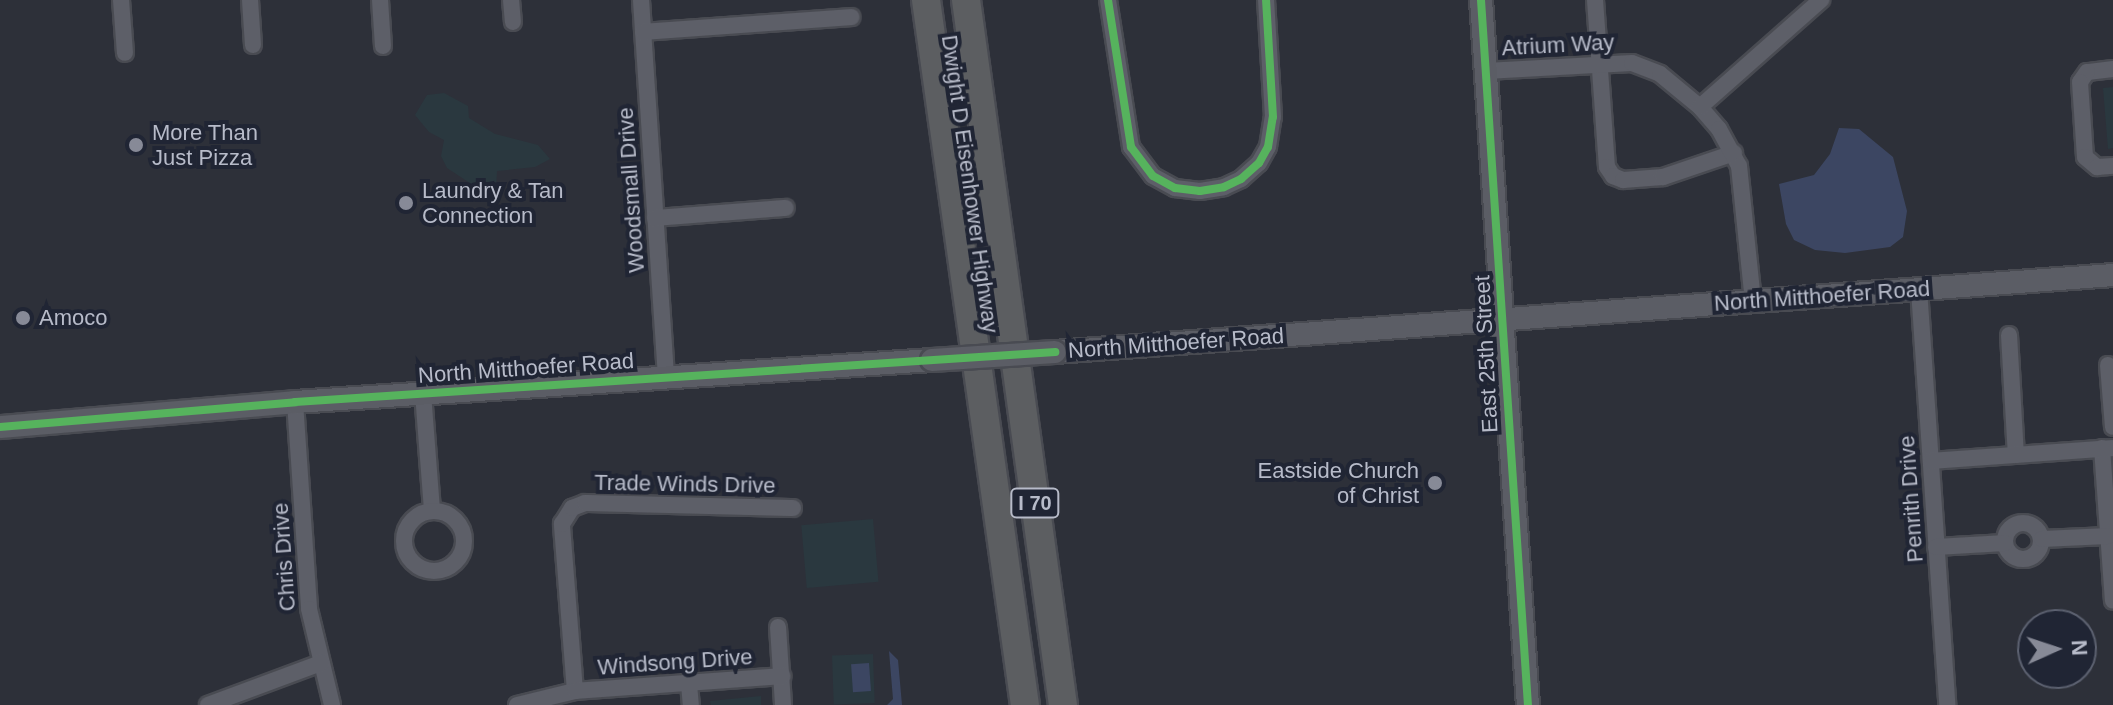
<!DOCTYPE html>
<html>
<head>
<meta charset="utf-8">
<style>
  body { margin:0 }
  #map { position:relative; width:2113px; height:705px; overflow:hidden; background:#2d3039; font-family:Helvetica,sans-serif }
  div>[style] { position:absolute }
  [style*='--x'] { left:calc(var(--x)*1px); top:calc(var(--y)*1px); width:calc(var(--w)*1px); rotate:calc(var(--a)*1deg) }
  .green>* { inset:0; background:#2a383f; transform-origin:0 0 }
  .water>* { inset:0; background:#3c4662; transform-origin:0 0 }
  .roads { filter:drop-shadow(2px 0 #494b52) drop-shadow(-2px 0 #494b52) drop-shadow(0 2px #494b52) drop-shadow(0 -2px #494b52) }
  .street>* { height:16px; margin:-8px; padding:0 8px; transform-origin:8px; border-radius:8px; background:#5d5f68 }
  .street>.ring { margin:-8px; padding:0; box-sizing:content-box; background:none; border:16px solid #5d5f68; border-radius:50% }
  .secondary>* { height:22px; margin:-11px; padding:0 11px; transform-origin:11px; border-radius:11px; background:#5b5d65 }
  .highway>* { height:28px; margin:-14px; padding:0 14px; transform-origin:14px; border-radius:14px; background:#5c5e61 }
  .bridges { filter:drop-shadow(2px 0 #494b52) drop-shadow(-2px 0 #494b52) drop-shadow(0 2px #494b52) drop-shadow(0 -2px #494b52) }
  .secondary-bridge>* { height:22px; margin:-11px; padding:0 11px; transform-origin:11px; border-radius:11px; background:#5b5d65 }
  .cycleway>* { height:8px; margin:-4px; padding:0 4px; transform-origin:4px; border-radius:4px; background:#56b35d }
  .dots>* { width:22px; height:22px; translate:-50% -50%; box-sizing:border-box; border:4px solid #202534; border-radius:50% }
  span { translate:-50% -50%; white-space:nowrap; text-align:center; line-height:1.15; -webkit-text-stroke:8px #202534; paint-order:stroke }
  .shield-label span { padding:2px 6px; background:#202534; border:2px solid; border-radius:6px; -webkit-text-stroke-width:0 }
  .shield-label { font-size:20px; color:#b7bbc9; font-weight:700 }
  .street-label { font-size:22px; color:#b7bbc9 }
  .poi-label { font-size:22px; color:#b7bbc9 }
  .left { translate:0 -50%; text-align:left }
  .right { translate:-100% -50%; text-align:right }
  .north { position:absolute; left:2017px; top:609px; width:80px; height:80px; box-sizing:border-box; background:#202534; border:2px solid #5c6170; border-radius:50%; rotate:87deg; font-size:22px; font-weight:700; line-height:32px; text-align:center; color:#b7bbc9 }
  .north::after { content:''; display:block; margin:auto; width:28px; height:36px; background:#878a97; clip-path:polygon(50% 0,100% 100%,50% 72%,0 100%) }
</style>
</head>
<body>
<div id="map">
  <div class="green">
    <div style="clip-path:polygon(2113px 87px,2113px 148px,2108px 149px,2103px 88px)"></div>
    <div style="clip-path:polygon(444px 93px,468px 106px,469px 118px,495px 134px,538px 145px,550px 159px,535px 167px,497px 171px,496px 189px,487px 201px,482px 191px,447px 168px,441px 156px,444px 140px,429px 132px,415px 115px,427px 95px)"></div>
    <div style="left:873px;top:519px;width:63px;height:72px;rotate:85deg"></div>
    <div style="left:873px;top:654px;width:49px;height:41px;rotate:88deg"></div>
    <div style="clip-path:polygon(761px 696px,761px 705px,711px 705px,710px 701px)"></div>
  </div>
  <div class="water">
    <div style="clip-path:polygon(1839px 128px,1859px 129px,1893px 157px,1907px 211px,1903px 237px,1890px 247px,1845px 253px,1815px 250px,1794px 240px,1786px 224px,1779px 184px,1814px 175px,1830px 154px)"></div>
    <div style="clip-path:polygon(889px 651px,898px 660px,902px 705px,887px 705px,893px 699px)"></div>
    <div style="left:869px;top:663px;width:28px;height:18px;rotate:86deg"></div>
  </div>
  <div class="roads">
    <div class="street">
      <div style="--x:121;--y:0;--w:53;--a:85.7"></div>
      <div style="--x:250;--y:0;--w:45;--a:86.2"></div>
      <div style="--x:380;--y:0;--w:46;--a:86.3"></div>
      <div style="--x:511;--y:0;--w:22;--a:85"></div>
      <div style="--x:641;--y:0;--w:377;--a:86.2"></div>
      <div style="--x:1108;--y:0;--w:149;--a:81.1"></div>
      <div style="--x:1131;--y:147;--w:36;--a:53"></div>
      <div style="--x:1153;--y:176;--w:25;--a:29"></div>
      <div style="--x:1175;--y:188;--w:25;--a:7"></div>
      <div style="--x:1200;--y:191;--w:24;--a:-9"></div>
      <div style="--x:1224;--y:187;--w:19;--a:-25"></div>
      <div style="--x:1241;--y:179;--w:24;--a:-42"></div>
      <div style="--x:1259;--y:163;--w:18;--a:-61"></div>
      <div style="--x:1268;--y:147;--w:30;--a:-81"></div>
      <div style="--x:1273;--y:117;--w:117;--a:-93.4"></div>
      <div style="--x:1595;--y:0;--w:167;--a:85.9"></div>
      <div style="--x:1607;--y:167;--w:11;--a:56"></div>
      <div style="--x:1613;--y:176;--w:11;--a:22"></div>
      <div style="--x:1623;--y:180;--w:40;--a:-4.3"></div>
      <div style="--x:1663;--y:177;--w:75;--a:-18.7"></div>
      <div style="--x:643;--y:32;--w:209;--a:-4.1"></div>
      <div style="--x:2113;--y:69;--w:26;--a:173"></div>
      <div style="--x:2087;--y:72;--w:12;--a:125"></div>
      <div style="--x:2080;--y:82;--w:75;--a:86.2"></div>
      <div style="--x:2085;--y:157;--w:16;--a:40"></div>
      <div style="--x:2097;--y:167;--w:16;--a:-4"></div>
      <div style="--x:1486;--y:71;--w:146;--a:-3.1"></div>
      <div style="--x:1632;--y:63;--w:30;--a:21"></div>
      <div style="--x:1660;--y:74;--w:52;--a:39.5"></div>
      <div style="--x:1700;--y:107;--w:29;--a:49"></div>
      <div style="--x:1719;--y:129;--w:42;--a:61.6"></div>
      <div style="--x:1739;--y:166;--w:136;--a:84.1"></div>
      <div style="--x:1700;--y:107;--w:162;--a:-41.5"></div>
      <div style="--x:655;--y:218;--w:131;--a:-4.4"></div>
      <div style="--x:1919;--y:289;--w:417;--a:86.1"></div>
      <div style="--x:2009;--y:335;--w:120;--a:86.7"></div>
      <div style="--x:2108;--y:365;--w:62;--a:85.4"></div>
      <div style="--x:423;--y:393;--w:118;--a:85.6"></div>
      <div style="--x:295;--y:402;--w:207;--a:86.1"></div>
      <div style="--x:309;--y:609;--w:99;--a:76.5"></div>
      <div style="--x:2102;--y:448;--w:153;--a:85.9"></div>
      <div style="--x:1931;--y:461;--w:182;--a:-4.1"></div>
      <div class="ring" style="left:404px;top:511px;width:44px;height:44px"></div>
      <div class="ring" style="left:2005px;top:523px;width:20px;height:20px"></div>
      <div style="--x:2042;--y:539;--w:66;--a:-2.6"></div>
      <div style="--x:1936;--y:547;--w:69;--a:-3.3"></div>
      <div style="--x:778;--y:627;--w:78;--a:86.3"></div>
      <div style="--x:689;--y:684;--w:21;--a:85"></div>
      <div style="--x:575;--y:691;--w:168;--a:-94.5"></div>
      <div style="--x:562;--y:524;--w:19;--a:-58"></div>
      <div style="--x:572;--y:508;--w:14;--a:-21"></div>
      <div style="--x:585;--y:503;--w:208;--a:1.4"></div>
      <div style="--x:208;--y:705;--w:121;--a:-20.4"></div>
      <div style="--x:517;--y:705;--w:60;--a:-13.6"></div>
      <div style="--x:575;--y:691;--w:208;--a:-4.1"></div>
    </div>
    <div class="secondary">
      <div style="--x:1481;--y:0;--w:707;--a:86.19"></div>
      <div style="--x:1055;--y:352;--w:1061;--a:-4.16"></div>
      <div style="--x:0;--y:427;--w:296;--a:-4.8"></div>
      <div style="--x:295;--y:402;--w:638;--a:-3.77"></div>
    </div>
    <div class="highway">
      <div style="--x:926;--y:0;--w:712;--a:82.01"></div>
      <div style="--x:966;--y:0;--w:712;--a:82.17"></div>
    </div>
  </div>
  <div class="bridges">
    <div class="secondary-bridge">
      <div style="--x:932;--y:360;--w:123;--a:-3.7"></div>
    </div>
  </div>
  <div class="cycleway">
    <div style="--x:1108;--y:0;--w:149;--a:81.1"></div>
    <div style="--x:1131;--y:147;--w:36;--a:53"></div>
    <div style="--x:1153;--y:176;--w:25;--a:29"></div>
    <div style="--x:1175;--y:188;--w:25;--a:7"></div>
    <div style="--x:1200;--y:191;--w:24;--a:-9"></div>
    <div style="--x:1224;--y:187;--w:19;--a:-25"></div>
    <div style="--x:1241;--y:179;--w:24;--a:-42"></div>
    <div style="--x:1259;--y:163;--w:18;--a:-61"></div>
    <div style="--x:1268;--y:147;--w:30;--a:-81"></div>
    <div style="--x:1273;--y:117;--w:117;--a:-93.4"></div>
    <div style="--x:1481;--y:0;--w:707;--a:86.19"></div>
    <div style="--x:0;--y:427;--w:296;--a:-4.8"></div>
    <div style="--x:295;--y:402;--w:762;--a:-3.76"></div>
  </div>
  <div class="dots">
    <div style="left:136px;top:145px;background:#878a97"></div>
    <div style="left:406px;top:203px;background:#878a97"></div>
    <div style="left:23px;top:318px;background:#878a97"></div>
    <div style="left:1435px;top:483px;background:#878a97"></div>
  </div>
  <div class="shield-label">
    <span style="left:1035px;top:503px">I 70</span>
  </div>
  <div class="street-label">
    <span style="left:1558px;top:45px;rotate:-3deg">Atrium Way</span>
    <span style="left:970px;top:184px;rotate:82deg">Dwight D Eisenhower Highway</span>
    <span style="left:631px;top:190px;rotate:-94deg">Woodsmall Drive</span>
    <span style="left:1822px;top:296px;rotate:-4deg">North Mitthoefer Road</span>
    <span style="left:1176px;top:343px;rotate:-4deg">North Mitthoefer Road</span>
    <span style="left:1486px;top:354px;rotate:-93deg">East 25th Street</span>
    <span style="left:526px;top:368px;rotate:-4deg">North Mitthoefer Road</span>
    <span style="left:685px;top:484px;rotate:1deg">Trade Winds Drive</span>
    <span style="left:1911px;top:499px;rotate:-94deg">Penrith Drive</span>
    <span style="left:284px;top:557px;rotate:-94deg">Chris Drive</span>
    <span style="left:675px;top:662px;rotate:-4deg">Windsong Drive</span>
  </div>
  <div class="poi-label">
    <span class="left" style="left:152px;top:145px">More Than<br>Just Pizza</span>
    <span class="left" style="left:422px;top:203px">Laundry &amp; Tan<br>Connection</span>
    <span class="left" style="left:39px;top:318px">Amoco</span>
    <span class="right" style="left:1419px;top:483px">Eastside Church<br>of Christ</span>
  </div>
  <div class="north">N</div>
</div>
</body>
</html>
